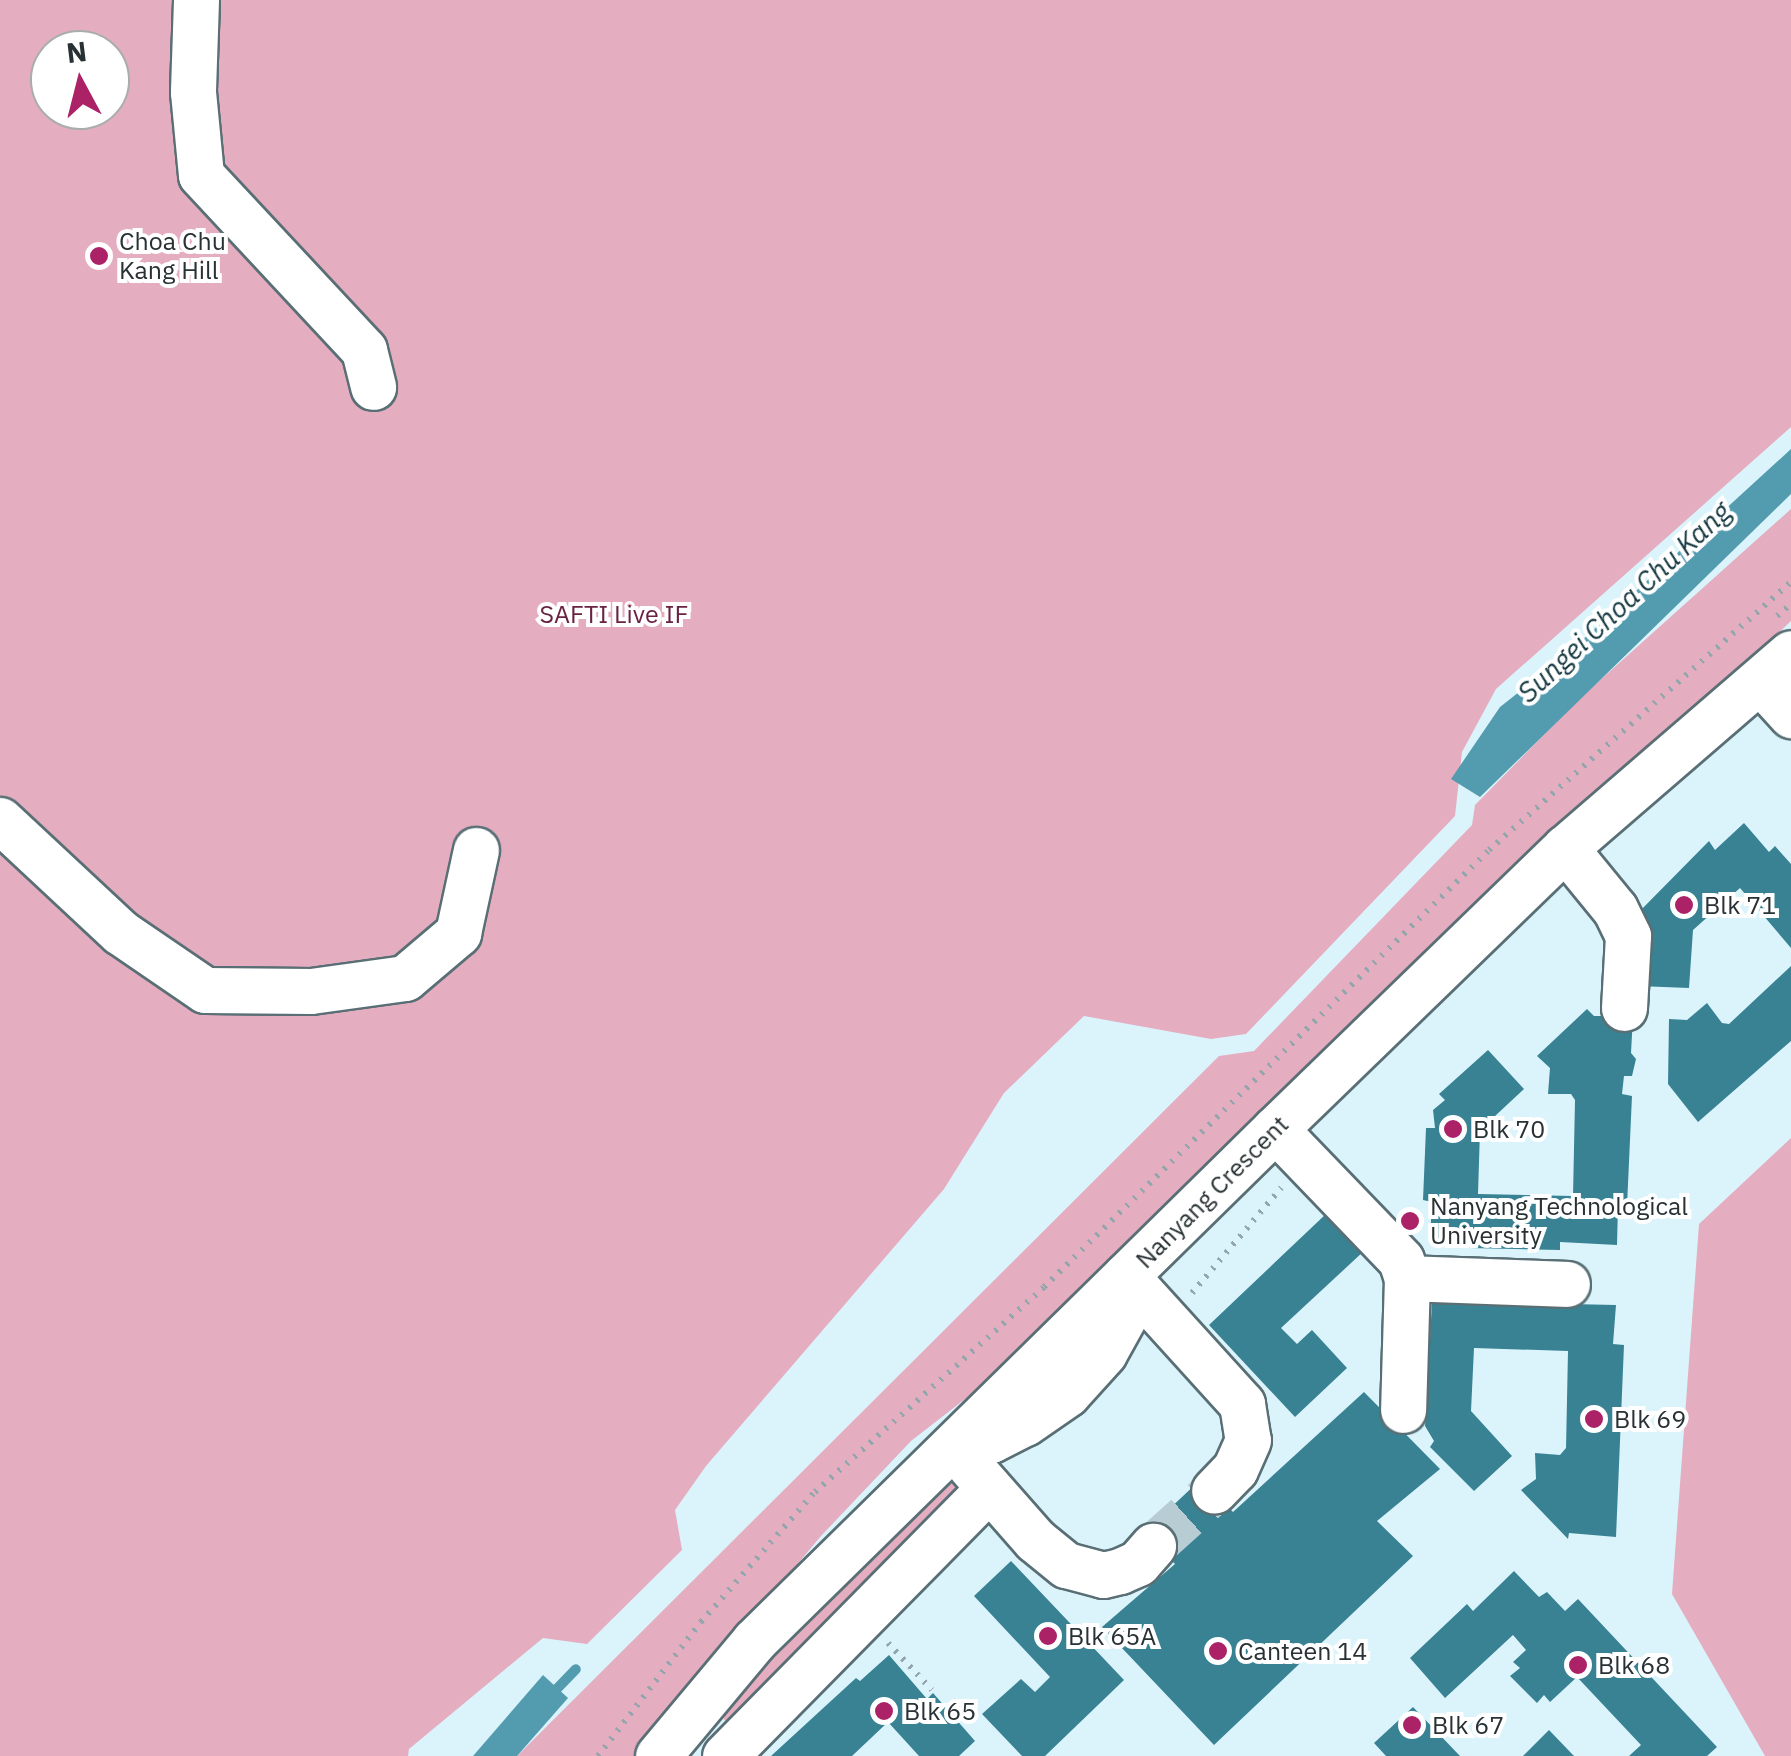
<!DOCTYPE html>
<html>
<head>
<meta charset="utf-8">
<style>
  body { margin:0 }
  #map { position:relative; width:1791px; height:1756px; overflow:hidden; background:#dbf4fb; font-family:"IBM Plex Sans",sans-serif }
  div>[style] { position:absolute }
  [style*='--x'] { left:calc(var(--x)*1px); top:calc(var(--y)*1px); width:calc(var(--w)*1px); rotate:calc(var(--a)*1deg) }
  .green>* { inset:0; background:#e5adc0 }
  .water>* { inset:0; background:#539bae }
  .stream>* { height:10px; margin:-5px; padding:0 5px; transform-origin:5px; border-radius:5px; background:#539bae }
  .building>* { inset:0; background:#388294 }
  .minor-tunnel>* { height:45px; margin-top:-22.5px; transform-origin:0; background:repeating-linear-gradient(90deg,#b7cdd3 0 45px,transparent 0 67px) }
  .path>* { height:6px; margin-top:-3px; transform-origin:0; background:repeating-linear-gradient(90deg,#93a6ab 0 2.5px,transparent 0 10.5px) }
  .roads { filter:drop-shadow(2px 0 #596f75) drop-shadow(-2px 0 #596f75) drop-shadow(0 2px #596f75) drop-shadow(0 -2px #596f75) }
  .minor>* { height:45px; margin:-22.5px; padding:0 22.5px; transform-origin:22.5px; border-radius:22.5px; background:#fff }
  .dots>* { width:28px; height:28px; translate:-50% -50%; box-sizing:border-box; border:5px solid #fff; border-radius:50% }
  span { translate:-50% -50%; white-space:nowrap; text-align:center; line-height:1.15; -webkit-text-stroke:8px #fff; paint-order:stroke }
  .poi-label { font-size:25px; color:#283134 }
  .left { translate:0 -50%; text-align:left }
  .park-label { font-size:25px; color:#692242 }
  .street-label { font-size:25px; color:#283134 }
  .water-label { font-size:28px; color:#163942; font-style:italic }
  .north { position:absolute; left:30px; top:30px; width:100px; height:100px; box-sizing:border-box; background:#fff; border:2px solid #a9adae; border-radius:50%; rotate:353deg; font-size:28px; font-weight:700; line-height:40px; text-align:center; color:#283134 }
  .north::after { content:''; display:block; margin:auto; width:35px; height:45px; background:#ab2267; clip-path:polygon(50% 0,100% 100%,50% 72%,0 100%) }
</style>
</head>
<body>
<div id="map">
  <div class="green">
    <div style="clip-path:polygon(evenodd,0 0,1791px 0,1791px 427px,1496px 689px,1462px 752px,1455px 816px,1246px 1034px,1211px 1039px,1084px 1016px,1004px 1093px,944px 1189px,706px 1466px,675px 1510px,682px 1550px,587px 1644px,543px 1638px,409px 1749px,408px 1756px,0 1756px,0 0,50px 50px,110px 50px,110px 110px,50px 110px,50px 50px)"></div>
    <div style="clip-path:polygon(1791px 509px,1791px 621px,1005px 1368px,911px 1441px,821px 1536px,636px 1756px,517px 1756px,1219px 1056px,1254px 1051px,1472px 825px,1475px 805px,1579px 699px)"></div>
    <div style="clip-path:polygon(1791px 1138px,1791px 1756px,1765px 1756px,1672px 1594px,1699px 1224px)"></div>
    <div style="clip-path:polygon(945px 1483px,956px 1483px,961px 1493px,736px 1725px,724px 1720px,725px 1701px)"></div>
  </div>
  <div class="water">
    <div style="clip-path:polygon(1791px 449px,1791px 494px,1480px 797px,1451px 779px,1500px 707px,1567px 654px)"></div>
    <div style="clip-path:polygon(543px 1675px,568px 1698px,517px 1756px,473px 1756px)"></div>
  </div>
  <div class="stream">
    <div style="--x:548;--y:1698;--w:40;--a:-46"></div>
  </div>
  <div class="building">
    <div style="clip-path:polygon(1744px 823px,1769px 852px,1775px 846px,1791px 864px,1791px 948px,1740px 888px,1693px 930px,1689px 988px,1638px 986px,1635px 916px,1709px 841px,1715px 850px)"></div>
    <div style="clip-path:polygon(1791px 966px,1791px 1041px,1698px 1122px,1668px 1084px,1669px 1019px,1687px 1020px,1707px 1003px,1722px 1023px,1729px 1024px)"></div>
    <div style="clip-path:polygon(1587px 1009px,1594px 1016px,1633px 1016px,1631px 1053px,1636px 1059px,1632px 1076px,1624px 1076px,1622px 1094px,1632px 1096px,1627px 1206px,1618px 1206px,1617px 1245px,1560px 1242px,1560px 1250px,1469px 1248px,1469px 1240px,1430px 1239px,1432px 1202px,1423px 1200px,1426px 1128px,1435px 1128px,1433px 1110px,1445px 1100px,1439px 1094px,1488px 1050px,1524px 1089px,1480px 1130px,1478px 1194px,1573px 1196px,1575px 1100px,1571px 1094px,1548px 1094px,1550px 1068px,1537px 1056px)"></div>
    <div style="clip-path:polygon(1327px 1213px,1364px 1251px,1281px 1328px,1297px 1344px,1312px 1330px,1347px 1368px,1295px 1417px,1209px 1325px)"></div>
    <div style="clip-path:polygon(1432px 1301px,1616px 1305px,1613px 1344px,1624px 1345px,1616px 1537px,1569px 1533px,1568px 1539px,1521px 1490px,1536px 1479px,1535px 1453px,1560px 1455px,1566px 1448px,1568px 1351px,1474px 1348px,1471px 1411px,1512px 1456px,1474px 1491px,1430px 1447px,1434px 1441px,1425px 1426px,1426px 1412px,1416px 1411px,1418px 1337px,1430px 1339px)"></div>
    <div style="clip-path:polygon(1364px 1392px,1440px 1469px,1377px 1521px,1413px 1556px,1214px 1745px,1102px 1627px,1175px 1564px,1144px 1533px,1201px 1479px,1233px 1512px)"></div>
    <div style="clip-path:polygon(1011px 1561px,1124px 1680px,1045px 1756px,1022px 1756px,982px 1714px,1021px 1679px,1035px 1692px,1050px 1677px,974px 1596px)"></div>
    <div style="clip-path:polygon(1514px 1571px,1539px 1597px,1547px 1592px,1565px 1611px,1578px 1599px,1717px 1747px,1707px 1756px,1629px 1756px,1641px 1745px,1577px 1677px,1550px 1702px,1544px 1695px,1537px 1703px,1510px 1676px,1520px 1668px,1513px 1662px,1526px 1650px,1513px 1635px,1445px 1698px,1410px 1658px,1467px 1604px,1473px 1611px)"></div>
    <div style="clip-path:polygon(889px 1655px,927px 1699px,933px 1693px,975px 1741px,959px 1756px,919px 1756px,888px 1722px,852px 1756px,771px 1756px,856px 1678px,860px 1681px)"></div>
    <div style="clip-path:polygon(1413px 1707px,1460px 1756px,1386px 1756px,1374px 1743px)"></div>
    <div style="clip-path:polygon(1549px 1730px,1574px 1756px,1523px 1756px)"></div>
  </div>
  <div class="minor-tunnel">
    <div style="--x:1153;--y:1546;--w:82;--a:-42"></div>
  </div>
  <div class="path">
    <div style="--x:1777;--y:616;--w:18;--a:-41"></div>
    <div style="--x:1192;--y:1293;--w:138;--a:-49.7"></div>
    <div style="--x:888;--y:1643;--w:64;--a:46.9"></div>
    <div style="--x:598;--y:1756;--w:169;--a:-52.5"></div>
    <div style="--x:701;--y:1622;--w:173;--a:-48.8"></div>
    <div style="--x:815;--y:1492;--w:307;--a:-41.8"></div>
    <div style="--x:1044;--y:1287;--w:624;--a:-44.48"></div>
    <div style="--x:1489;--y:850;--w:404;--a:-41.6"></div>
  </div>
  <div class="roads">
    <div class="minor">
      <div style="--x:196;--y:0;--w:92;--a:91.9"></div>
      <div style="--x:193;--y:92;--w:83;--a:84.5"></div>
      <div style="--x:201;--y:175;--w:239;--a:47"></div>
      <div style="--x:364;--y:350;--w:38;--a:76"></div>
      <div style="--x:1761;--y:682;--w:45;--a:47.7"></div>
      <div style="--x:0;--y:820;--w:164;--a:43"></div>
      <div style="--x:120;--y:932;--w:103;--a:34.3"></div>
      <div style="--x:205;--y:990;--w:106;--a:0.5"></div>
      <div style="--x:311;--y:991;--w:95;--a:-7.9"></div>
      <div style="--x:405;--y:978;--w:70;--a:-40.3"></div>
      <div style="--x:458;--y:933;--w:85;--a:-77.8"></div>
      <div style="--x:1565;--y:848;--w:79;--a:50.7"></div>
      <div style="--x:1615;--y:909;--w:30;--a:64"></div>
      <div style="--x:1628;--y:936;--w:72;--a:93.2"></div>
      <div style="--x:1275;--y:1129;--w:182;--a:46.1"></div>
      <div style="--x:1401;--y:1260;--w:19;--a:72"></div>
      <div style="--x:1407;--y:1278;--w:132;--a:91.7"></div>
      <div style="--x:1126;--y:1276;--w:173;--a:47.8"></div>
      <div style="--x:1242;--y:1404;--w:36;--a:81"></div>
      <div style="--x:1248;--y:1440;--w:32;--a:114"></div>
      <div style="--x:1235;--y:1469;--w:30;--a:134"></div>
      <div style="--x:1407;--y:1278;--w:160;--a:2.1"></div>
      <div style="--x:960;--y:1445;--w:31;--a:-9"></div>
      <div style="--x:991;--y:1440;--w:38;--a:-27"></div>
      <div style="--x:1025;--y:1423;--w:51;--a:-34.6"></div>
      <div style="--x:1067;--y:1394;--w:55;--a:-47.9"></div>
      <div style="--x:1104;--y:1353;--w:43;--a:-61.1"></div>
      <div style="--x:1125;--y:1315;--w:39;--a:-89"></div>
      <div style="--x:970;--y:1466;--w:98;--a:48.7"></div>
      <div style="--x:1035;--y:1540;--w:40;--a:39"></div>
      <div style="--x:1066;--y:1565;--w:38;--a:15"></div>
      <div style="--x:1103;--y:1575;--w:17;--a:-13"></div>
      <div style="--x:1120;--y:1571;--w:20;--a:-24"></div>
      <div style="--x:1138;--y:1563;--w:23;--a:-49"></div>
      <div style="--x:658;--y:1756;--w:150;--a:-50.1"></div>
      <div style="--x:754;--y:1641;--w:730;--a:-44.5"></div>
      <div style="--x:1275;--y:1129;--w:404;--a:-44.1"></div>
      <div style="--x:1565;--y:848;--w:298;--a:-40.8"></div>
      <div style="--x:725;--y:1756;--w:376;--a:-45.4"></div>
    </div>
  </div>
  <div class="dots">
    <div style="left:99px;top:256px;background:#ab2267"></div>
    <div style="left:1684px;top:905px;background:#ab2267"></div>
    <div style="left:1453px;top:1129px;background:#ab2267"></div>
    <div style="left:1410px;top:1221px;background:#ab2267"></div>
    <div style="left:1594px;top:1419px;background:#ab2267"></div>
    <div style="left:1048px;top:1636px;background:#ab2267"></div>
    <div style="left:1218px;top:1651px;background:#ab2267"></div>
    <div style="left:1578px;top:1665px;background:#ab2267"></div>
    <div style="left:884px;top:1711px;background:#ab2267"></div>
    <div style="left:1412px;top:1725px;background:#ab2267"></div>
  </div>
  <div class="poi-label">
    <span class="left" style="left:119px;top:256px">Choa Chu<br>Kang Hill</span>
    <span class="left" style="left:1704px;top:905px">Blk 71</span>
    <span class="left" style="left:1473px;top:1129px">Blk 70</span>
    <span class="left" style="left:1430px;top:1221px">Nanyang Technological<br>University</span>
    <span class="left" style="left:1614px;top:1419px">Blk 69</span>
    <span class="left" style="left:1068px;top:1636px">Blk 65A</span>
    <span class="left" style="left:1238px;top:1651px">Canteen 14</span>
    <span class="left" style="left:1598px;top:1665px">Blk 68</span>
    <span class="left" style="left:904px;top:1711px">Blk 65</span>
    <span class="left" style="left:1432px;top:1725px">Blk 67</span>
  </div>
  <div class="park-label">
    <span style="left:614px;top:614px">SAFTI Live IF</span>
  </div>
  <div class="street-label">
    <span style="left:1212px;top:1192px;rotate:-45deg">Nanyang Crescent</span>
  </div>
  <div class="water-label">
    <span style="left:1624px;top:602px;rotate:-43deg">Sungei Choa Chu Kang</span>
  </div>
  <div class="north">N</div>
</div>
</body>
</html>
